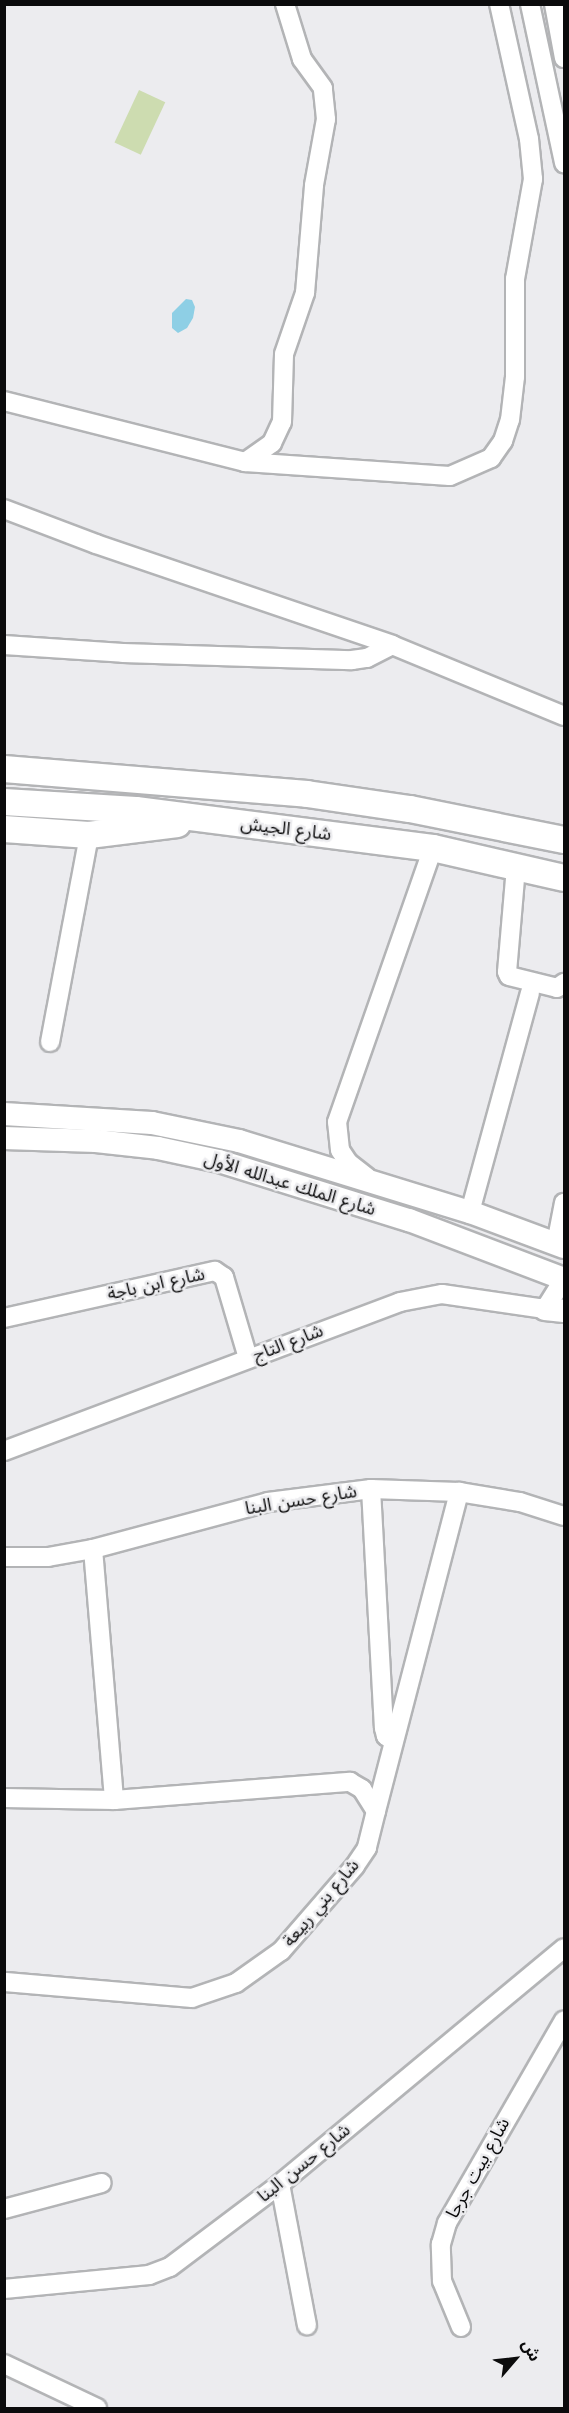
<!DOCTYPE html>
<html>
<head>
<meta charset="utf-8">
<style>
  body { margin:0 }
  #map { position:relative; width:569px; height:2413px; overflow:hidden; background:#ececef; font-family:"Work Sans","Noto Sans Arabic",sans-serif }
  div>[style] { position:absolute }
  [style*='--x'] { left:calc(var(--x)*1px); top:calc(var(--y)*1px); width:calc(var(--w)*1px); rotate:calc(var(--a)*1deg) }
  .green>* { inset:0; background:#cddcb0; transform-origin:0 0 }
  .water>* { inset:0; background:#8ecfe5 }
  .roads { filter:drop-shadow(2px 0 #b3b4b6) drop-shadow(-2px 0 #b3b4b6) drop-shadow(0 2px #b3b4b6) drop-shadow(0 -2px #b3b4b6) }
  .minor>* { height:18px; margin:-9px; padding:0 9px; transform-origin:9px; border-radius:9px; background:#fff }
  .major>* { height:22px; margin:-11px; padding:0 11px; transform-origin:11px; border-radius:11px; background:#fff }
  .highway>* { height:26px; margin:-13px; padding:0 13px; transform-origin:13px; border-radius:13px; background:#fff }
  span { translate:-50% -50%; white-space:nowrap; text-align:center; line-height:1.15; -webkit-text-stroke:5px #ececef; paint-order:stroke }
  .street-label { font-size:18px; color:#0b0b0c }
  .frame { position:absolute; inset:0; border:6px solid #0b0b0c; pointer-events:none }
  .north { position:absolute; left:485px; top:2329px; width:60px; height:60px; -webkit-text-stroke:4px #ececef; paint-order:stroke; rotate:62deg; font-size:16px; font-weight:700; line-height:24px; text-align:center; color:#0b0b0c }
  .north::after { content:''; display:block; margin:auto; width:21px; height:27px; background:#0b0b0c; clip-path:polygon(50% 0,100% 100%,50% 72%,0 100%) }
</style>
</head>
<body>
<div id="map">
  <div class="green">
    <div style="left:139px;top:90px;width:29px;height:58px;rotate:25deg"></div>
  </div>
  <div class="water">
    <div style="clip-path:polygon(186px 299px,192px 300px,195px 307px,193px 318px,187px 328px,178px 333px,172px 328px,172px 313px)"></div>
  </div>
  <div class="roads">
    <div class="minor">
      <div style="--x:530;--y:4;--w:163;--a:77.9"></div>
      <div style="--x:554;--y:4;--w:55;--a:79.5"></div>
      <div style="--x:4;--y:401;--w:249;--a:14.2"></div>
      <div style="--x:245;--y:462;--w:205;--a:3.9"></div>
      <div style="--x:450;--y:476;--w:45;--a:-23.7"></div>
      <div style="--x:491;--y:458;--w:21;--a:-55"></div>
      <div style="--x:503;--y:441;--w:22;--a:-72"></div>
      <div style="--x:510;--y:420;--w:43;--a:-83.4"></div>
      <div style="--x:515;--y:377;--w:98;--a:-90"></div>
      <div style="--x:515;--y:279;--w:102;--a:-79.8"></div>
      <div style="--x:533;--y:179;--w:40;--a:-95.7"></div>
      <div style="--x:529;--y:139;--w:138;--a:-102.5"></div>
      <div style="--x:245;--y:462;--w:33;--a:-35"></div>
      <div style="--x:272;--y:443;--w:23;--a:-65"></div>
      <div style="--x:282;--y:422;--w:68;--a:-88.3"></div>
      <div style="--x:284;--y:354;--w:65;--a:-71"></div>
      <div style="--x:305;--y:293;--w:108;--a:-85.2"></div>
      <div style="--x:314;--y:185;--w:67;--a:-79.7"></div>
      <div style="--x:326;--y:119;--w:31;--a:-96"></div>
      <div style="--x:323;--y:88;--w:36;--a:-126"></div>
      <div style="--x:302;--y:59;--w:58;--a:-107.2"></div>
      <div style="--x:4;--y:509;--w:98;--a:20.8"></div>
      <div style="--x:96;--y:544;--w:313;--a:18.8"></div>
      <div style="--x:392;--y:645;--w:186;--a:22.4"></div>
      <div style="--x:4;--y:645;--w:119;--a:3.8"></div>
      <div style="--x:123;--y:653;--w:229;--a:1.8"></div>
      <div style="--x:352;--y:660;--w:15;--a:-8"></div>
      <div style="--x:367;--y:658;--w:28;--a:-27"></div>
      <div style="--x:516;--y:867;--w:105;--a:94.9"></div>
      <div style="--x:507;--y:972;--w:4;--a:63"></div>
      <div style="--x:509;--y:976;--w:49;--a:14"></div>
      <div style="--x:557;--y:988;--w:9;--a:-36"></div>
      <div style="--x:50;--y:1042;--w:211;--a:-79.3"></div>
      <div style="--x:367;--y:1177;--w:24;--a:-142"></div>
      <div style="--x:348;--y:1162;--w:14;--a:-124"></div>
      <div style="--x:340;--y:1150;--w:28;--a:-96"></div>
      <div style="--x:337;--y:1122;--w:290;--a:-70.7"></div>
      <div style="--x:470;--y:1212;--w:227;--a:-74.7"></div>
      <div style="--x:556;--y:1244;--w:42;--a:-79"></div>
      <div style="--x:4;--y:1318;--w:216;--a:-12.6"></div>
      <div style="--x:215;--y:1271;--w:11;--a:34"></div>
      <div style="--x:224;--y:1277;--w:84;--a:73.5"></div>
      <div style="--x:4;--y:1451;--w:423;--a:-20.6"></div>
      <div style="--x:400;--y:1302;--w:43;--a:-10.8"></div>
      <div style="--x:442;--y:1294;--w:104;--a:8.3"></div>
      <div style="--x:545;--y:1309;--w:36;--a:-58"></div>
      <div style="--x:371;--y:1489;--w:239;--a:86.9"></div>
      <div style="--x:384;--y:1728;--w:8;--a:76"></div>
      <div style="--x:386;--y:1736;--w:9;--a:32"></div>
      <div style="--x:93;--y:1549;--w:252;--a:85.2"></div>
      <div style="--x:4;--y:1557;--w:44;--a:0"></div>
      <div style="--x:48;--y:1557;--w:46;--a:-10.1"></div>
      <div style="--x:93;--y:1549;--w:181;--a:-15"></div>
      <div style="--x:268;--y:1502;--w:104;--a:-7.2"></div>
      <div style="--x:371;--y:1489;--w:88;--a:2"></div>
      <div style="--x:459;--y:1492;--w:62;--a:9.3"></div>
      <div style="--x:520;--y:1502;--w:46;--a:17.7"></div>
      <div style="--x:4;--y:1798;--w:110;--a:1"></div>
      <div style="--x:114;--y:1800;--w:237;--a:-4.4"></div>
      <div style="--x:350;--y:1782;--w:14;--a:30"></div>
      <div style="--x:362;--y:1789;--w:26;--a:58"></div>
      <div style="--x:376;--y:1811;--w:38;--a:104"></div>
      <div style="--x:367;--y:1848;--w:22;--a:124"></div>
      <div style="--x:355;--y:1866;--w:113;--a:131"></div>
      <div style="--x:281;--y:1951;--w:55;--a:144.6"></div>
      <div style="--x:236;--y:1983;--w:46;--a:161.2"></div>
      <div style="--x:192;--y:1998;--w:189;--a:-175.1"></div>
      <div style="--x:376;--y:1811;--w:330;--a:-75.4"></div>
      <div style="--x:280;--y:2184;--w:144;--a:79.2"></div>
      <div style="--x:4;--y:2209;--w:101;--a:-14.9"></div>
      <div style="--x:4;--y:2289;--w:146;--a:-5.5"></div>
      <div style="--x:149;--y:2275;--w:22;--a:-21"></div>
      <div style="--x:170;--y:2267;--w:138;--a:-37"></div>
      <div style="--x:280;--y:2184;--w:369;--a:-39.7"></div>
      <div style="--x:461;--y:2327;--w:50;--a:-112.4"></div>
      <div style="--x:442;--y:2281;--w:37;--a:-92"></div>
      <div style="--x:441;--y:2244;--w:22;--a:-74"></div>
      <div style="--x:447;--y:2223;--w:234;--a:-60"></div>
      <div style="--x:4;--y:2364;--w:103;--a:25.3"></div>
    </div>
    <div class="major">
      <div style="--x:4;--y:1114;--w:148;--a:3.5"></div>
      <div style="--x:152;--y:1123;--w:89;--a:11.7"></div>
      <div style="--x:239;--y:1141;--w:242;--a:17.1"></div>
      <div style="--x:470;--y:1212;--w:100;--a:20.4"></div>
      <div style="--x:4;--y:1138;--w:92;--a:1.9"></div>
      <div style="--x:96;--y:1141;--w:62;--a:6.4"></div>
      <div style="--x:158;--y:1148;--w:62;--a:12"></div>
      <div style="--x:219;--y:1161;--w:199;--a:17.3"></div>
      <div style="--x:409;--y:1220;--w:166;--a:20.8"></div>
      <div style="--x:545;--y:1309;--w:19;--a:6"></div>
    </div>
    <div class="highway">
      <div style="--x:4;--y:769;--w:304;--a:4.7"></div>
      <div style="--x:307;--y:794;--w:104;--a:8.3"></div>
      <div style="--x:410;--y:809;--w:157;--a:11.4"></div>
      <div style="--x:4;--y:802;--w:132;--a:3.5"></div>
      <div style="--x:136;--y:810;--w:299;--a:7.3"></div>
      <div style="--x:433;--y:848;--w:134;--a:12.9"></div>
      <div style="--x:4;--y:829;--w:85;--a:4"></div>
      <div style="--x:89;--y:835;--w:89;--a:-7.1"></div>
    </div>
  </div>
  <div class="street-label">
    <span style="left:286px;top:829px;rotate:7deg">شارع الجيش</span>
    <span style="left:290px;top:1184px;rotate:17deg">شارع الملك عبدالله الأول</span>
    <span style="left:156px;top:1284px;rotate:-12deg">شارع ابن باجة</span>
    <span style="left:288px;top:1343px;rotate:-21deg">شارع التاج</span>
    <span style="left:301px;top:1500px;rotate:-9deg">شارع حسن البنا</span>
    <span style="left:321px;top:1903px;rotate:-50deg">شارع بني ربيعة</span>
    <span style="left:304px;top:2163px;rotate:-39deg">شارع حسن البنا</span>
    <span style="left:478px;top:2168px;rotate:-61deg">شارع بيت جرجا</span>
  </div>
  <div class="frame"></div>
  <div class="north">ش</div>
</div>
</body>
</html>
